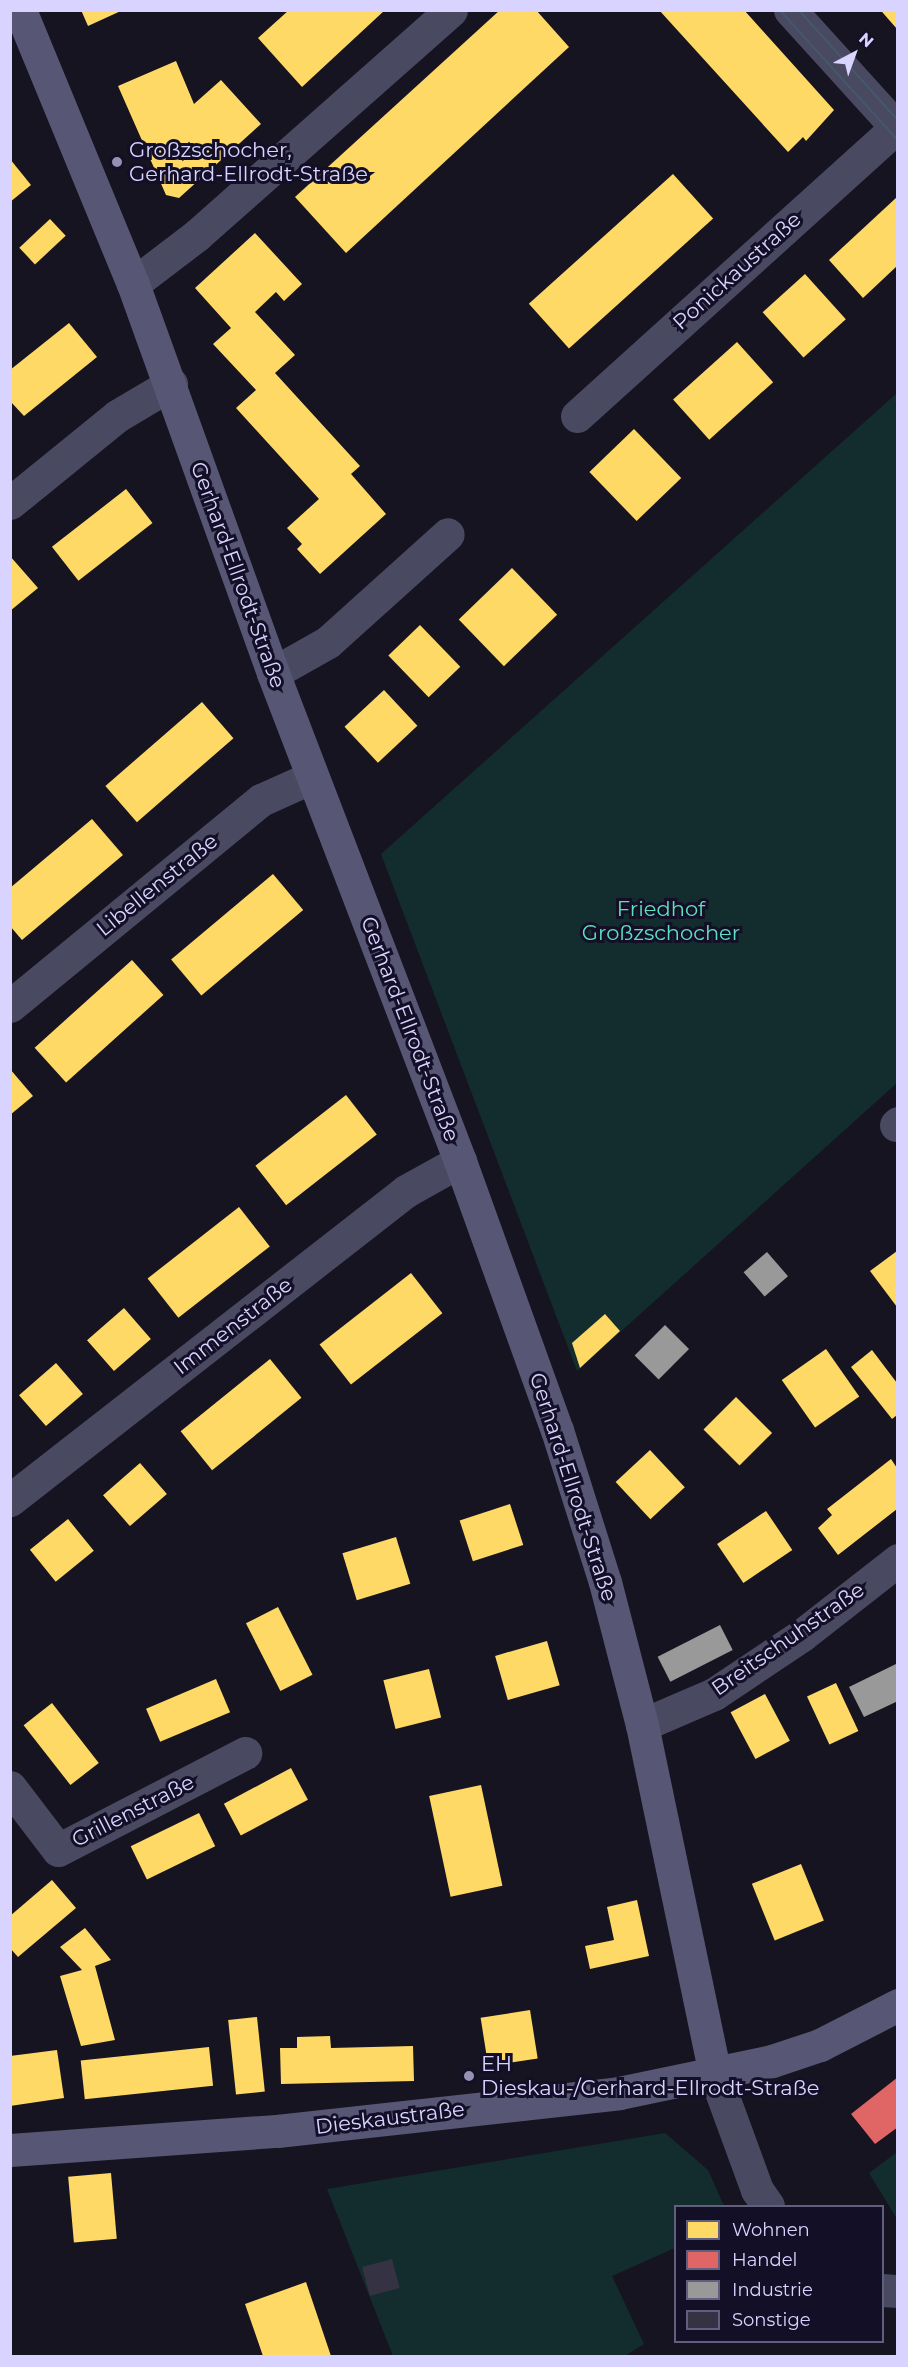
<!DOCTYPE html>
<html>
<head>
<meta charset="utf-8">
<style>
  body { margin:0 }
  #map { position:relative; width:908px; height:2367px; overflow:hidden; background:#161421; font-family:Montserrat,sans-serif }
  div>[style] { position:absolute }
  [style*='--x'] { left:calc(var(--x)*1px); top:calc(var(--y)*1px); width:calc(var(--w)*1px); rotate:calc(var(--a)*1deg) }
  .green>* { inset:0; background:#132c2d }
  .homes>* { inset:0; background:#ffd966; transform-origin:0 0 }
  .shops>* { inset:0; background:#e06666 }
  .industry>* { inset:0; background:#999; transform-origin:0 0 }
  .building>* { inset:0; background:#343243; transform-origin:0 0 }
  .street>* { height:33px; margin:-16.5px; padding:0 16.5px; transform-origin:16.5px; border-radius:16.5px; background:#4a4962 }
  .secondary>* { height:33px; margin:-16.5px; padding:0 16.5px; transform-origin:16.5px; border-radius:16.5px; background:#575674 }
  .tram>* { height:1.5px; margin:-0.75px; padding:0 0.75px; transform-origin:0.75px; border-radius:0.75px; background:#43596b }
  .dots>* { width:16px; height:16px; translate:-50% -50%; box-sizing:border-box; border:3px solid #130f26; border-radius:50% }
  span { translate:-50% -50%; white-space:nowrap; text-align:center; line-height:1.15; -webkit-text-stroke:6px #130f26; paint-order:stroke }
  .poi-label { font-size:21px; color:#d9d4ff }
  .left { translate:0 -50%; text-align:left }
  .street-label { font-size:21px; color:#d9d4ff }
  .park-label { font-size:21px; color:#5fe0c0 }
  .frame { position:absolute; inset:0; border:12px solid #d9d4ff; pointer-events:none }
  .legend { position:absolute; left:674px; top:2205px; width:210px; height:138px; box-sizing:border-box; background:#130f26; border:2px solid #625e7d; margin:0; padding:8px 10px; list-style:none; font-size:18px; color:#d9d4ff }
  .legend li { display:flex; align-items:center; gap:12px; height:30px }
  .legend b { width:30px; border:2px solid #625e7d }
  .north { position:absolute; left:824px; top:24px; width:60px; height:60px; -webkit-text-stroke:4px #130f26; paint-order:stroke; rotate:41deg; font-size:16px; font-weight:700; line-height:24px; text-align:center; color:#d9d4ff }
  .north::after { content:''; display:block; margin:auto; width:21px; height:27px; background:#d9d4ff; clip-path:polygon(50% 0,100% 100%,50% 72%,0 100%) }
</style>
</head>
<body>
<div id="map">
  <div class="green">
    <div style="clip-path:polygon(897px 393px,897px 1083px,577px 1371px,381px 854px)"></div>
    <div style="clip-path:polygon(665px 2133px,708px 2170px,724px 2206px,676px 2206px,675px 2248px,612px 2276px,644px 2344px,625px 2356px,393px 2356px,327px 2189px)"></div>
    <div style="clip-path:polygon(897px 2152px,897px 2219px,869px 2173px)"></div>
  </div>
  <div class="homes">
    <div style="clip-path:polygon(81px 10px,123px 10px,88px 26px)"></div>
    <div style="clip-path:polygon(289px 10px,385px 10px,302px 87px,258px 38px)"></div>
    <div style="clip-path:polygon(500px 10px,536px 10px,569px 47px,346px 253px,295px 197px)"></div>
    <div style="clip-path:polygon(659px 10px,744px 10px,834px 110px,806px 141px,803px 137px,788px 152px)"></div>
    <div style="clip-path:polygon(881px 10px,897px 10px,897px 29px,883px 13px)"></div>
    <div style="clip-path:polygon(176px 61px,194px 104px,221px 80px,261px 124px,179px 198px,166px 195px,118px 86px)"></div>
    <div style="clip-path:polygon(10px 159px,31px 185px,10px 202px)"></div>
    <div style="left:673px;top:174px;width:60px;height:194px;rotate:48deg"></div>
    <div style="clip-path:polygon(897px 197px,897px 266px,863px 298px,829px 260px)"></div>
    <div style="left:50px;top:219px;width:23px;height:42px;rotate:47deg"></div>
    <div style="clip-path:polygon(255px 233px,302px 284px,284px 301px,276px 292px,255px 312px,295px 355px,275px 373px,360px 466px,351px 474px,386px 514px,320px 574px,297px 549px,302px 544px,287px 528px,319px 499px,236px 408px,256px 390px,213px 344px,231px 328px,195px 288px)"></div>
    <div style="left:805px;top:274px;width:61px;height:57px;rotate:48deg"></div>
    <div style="clip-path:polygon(69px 323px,97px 357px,24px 416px,10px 401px,10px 370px)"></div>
    <div style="left:737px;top:342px;width:54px;height:86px;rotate:48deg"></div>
    <div style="left:634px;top:429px;width:68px;height:62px;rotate:46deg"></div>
    <div style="left:126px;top:489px;width:43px;height:94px;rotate:52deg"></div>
    <div style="clip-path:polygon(10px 556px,38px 588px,10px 611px)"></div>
    <div style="left:512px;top:568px;width:65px;height:74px;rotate:46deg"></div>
    <div style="left:420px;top:625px;width:58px;height:44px;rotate:46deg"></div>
    <div style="left:384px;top:690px;width:49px;height:54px;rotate:47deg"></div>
    <div style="left:202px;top:702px;width:48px;height:128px;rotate:49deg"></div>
    <div style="clip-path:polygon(92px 819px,123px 855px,22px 940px,10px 926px,10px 888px)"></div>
    <div style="left:273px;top:874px;width:47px;height:133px;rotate:50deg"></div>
    <div style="left:132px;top:960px;width:47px;height:131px;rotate:48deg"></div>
    <div style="clip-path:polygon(10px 1069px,33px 1096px,10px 1115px)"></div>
    <div style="left:346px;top:1095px;width:50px;height:115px;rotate:52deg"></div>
    <div style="left:239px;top:1207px;width:50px;height:116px;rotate:52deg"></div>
    <div style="clip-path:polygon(897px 1251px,897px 1307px,870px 1271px)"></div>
    <div style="left:411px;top:1273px;width:51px;height:116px;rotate:52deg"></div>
    <div style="left:124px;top:1308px;width:41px;height:49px;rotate:49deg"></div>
    <div style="clip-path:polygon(605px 1314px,620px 1331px,580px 1368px,572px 1343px)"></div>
    <div style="left:826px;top:1349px;width:58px;height:54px;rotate:55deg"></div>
    <div style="clip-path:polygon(872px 1350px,897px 1383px,897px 1415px,892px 1419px,851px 1367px)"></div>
    <div style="left:270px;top:1359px;width:50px;height:115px;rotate:51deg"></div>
    <div style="left:56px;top:1363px;width:41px;height:49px;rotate:49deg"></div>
    <div style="left:736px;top:1397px;width:51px;height:46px;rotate:45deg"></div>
    <div style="left:650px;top:1450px;width:51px;height:47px;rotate:47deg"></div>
    <div style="clip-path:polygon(891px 1459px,897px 1468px,897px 1509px,838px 1555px,818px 1528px,832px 1515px,827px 1509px)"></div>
    <div style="left:140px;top:1463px;width:41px;height:49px;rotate:49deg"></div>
    <div style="left:510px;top:1504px;width:43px;height:53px;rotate:72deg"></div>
    <div style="left:766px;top:1511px;width:47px;height:59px;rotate:56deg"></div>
    <div style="left:68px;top:1519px;width:41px;height:49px;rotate:51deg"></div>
    <div style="left:396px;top:1537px;width:49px;height:56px;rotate:73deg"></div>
    <div style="left:278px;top:1607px;width:76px;height:36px;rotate:63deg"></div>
    <div style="left:547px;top:1641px;width:46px;height:54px;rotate:74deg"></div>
    <div style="left:429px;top:1669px;width:50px;height:47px;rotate:76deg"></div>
    <div style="left:216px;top:1679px;width:36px;height:76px;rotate:67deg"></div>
    <div style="left:836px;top:1683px;width:53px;height:32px;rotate:65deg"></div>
    <div style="left:765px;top:1694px;width:53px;height:39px;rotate:62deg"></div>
    <div style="left:52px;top:1703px;width:76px;height:36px;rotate:52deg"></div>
    <div style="left:291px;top:1768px;width:36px;height:76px;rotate:62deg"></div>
    <div style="left:481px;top:1785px;width:103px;height:53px;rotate:78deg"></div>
    <div style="left:199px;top:1813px;width:37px;height:76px;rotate:64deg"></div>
    <div style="left:801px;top:1864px;width:61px;height:53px;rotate:68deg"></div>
    <div style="clip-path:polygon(52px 1880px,76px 1908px,18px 1957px,10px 1948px,10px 1916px)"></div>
    <div style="clip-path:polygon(637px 1900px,649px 1956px,590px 1969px,585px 1946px,614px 1940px,607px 1907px)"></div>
    <div style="clip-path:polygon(85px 1928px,111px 1960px,95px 1966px,115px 2040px,81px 2046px,60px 1976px,82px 1970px,60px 1947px)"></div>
    <div style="left:530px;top:2010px;width:49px;height:50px;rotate:81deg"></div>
    <div style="left:257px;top:2017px;width:75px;height:29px;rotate:84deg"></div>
    <div style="clip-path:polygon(330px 2036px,331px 2048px,413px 2046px,414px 2081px,281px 2084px,280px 2048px,297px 2048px,297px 2037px)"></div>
    <div style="left:209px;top:2047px;width:39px;height:129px;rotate:84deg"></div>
    <div style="clip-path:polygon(57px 2050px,64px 2098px,10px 2106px,10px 2056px)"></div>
    <div style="left:111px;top:2173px;width:66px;height:43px;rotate:85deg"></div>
    <div style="clip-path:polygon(306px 2282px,331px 2356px,263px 2356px,245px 2304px)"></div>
  </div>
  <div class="shops">
    <div style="clip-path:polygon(898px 2077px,898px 2127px,875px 2144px,851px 2114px)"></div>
  </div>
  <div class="industry">
    <div style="left:767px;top:1252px;width:32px;height:31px;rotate:49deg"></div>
    <div style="left:665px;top:1325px;width:34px;height:43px;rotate:45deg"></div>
    <div style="left:720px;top:1625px;width:28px;height:70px;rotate:63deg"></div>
    <div style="clip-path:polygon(898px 1663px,898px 1701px,864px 1717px,849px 1687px)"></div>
  </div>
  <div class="building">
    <div style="left:392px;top:2259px;width:30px;height:31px;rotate:75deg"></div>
  </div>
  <div class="street">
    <div style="--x:790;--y:10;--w:161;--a:47.8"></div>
    <div style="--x:133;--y:284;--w:81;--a:-37.4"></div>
    <div style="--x:197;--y:235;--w:339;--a:-41.5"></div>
    <div style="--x:577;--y:416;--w:433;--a:-42.1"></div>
    <div style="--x:10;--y:503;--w:138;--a:-39.1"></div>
    <div style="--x:117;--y:416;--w:63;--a:-30.7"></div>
    <div style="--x:273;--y:673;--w:63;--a:-29.4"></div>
    <div style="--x:328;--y:642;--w:161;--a:-42"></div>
    <div style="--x:10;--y:1006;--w:325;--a:-39.4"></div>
    <div style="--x:261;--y:800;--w:56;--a:-24.3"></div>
    <div style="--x:896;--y:1125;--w:3;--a:-45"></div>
    <div style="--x:10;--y:1500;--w:502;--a:-37.97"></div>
    <div style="--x:406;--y:1191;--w:62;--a:-29.1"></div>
    <div style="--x:642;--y:1725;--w:78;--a:-23.3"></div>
    <div style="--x:714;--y:1694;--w:106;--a:-33.8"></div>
    <div style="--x:802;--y:1635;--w:122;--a:-38"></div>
    <div style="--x:10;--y:1787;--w:79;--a:52.7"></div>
    <div style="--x:58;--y:1850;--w:211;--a:-27.4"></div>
    <div style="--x:715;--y:2075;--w:122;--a:69.9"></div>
    <div style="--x:757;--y:2190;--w:19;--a:55"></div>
    <div style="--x:882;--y:2290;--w:16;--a:4"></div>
  </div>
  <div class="secondary">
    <div style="--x:20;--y:10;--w:296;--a:67.6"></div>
    <div style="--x:133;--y:284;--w:413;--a:70.2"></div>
    <div style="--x:273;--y:673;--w:523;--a:69.03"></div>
    <div style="--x:460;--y:1161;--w:286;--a:70.2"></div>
    <div style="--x:557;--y:1430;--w:159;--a:72.5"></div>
    <div style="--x:605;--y:1582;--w:148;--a:75.5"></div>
    <div style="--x:642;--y:1725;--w:358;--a:78.2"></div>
    <div style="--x:10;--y:2150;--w:268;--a:-4.1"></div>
    <div style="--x:277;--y:2131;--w:344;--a:-6.3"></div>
    <div style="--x:619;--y:2093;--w:156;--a:-11.8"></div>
    <div style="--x:772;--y:2061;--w:51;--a:-18.4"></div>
    <div style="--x:820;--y:2045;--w:88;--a:-27.1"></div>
  </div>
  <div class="tram">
    <div style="--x:780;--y:10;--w:176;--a:47.8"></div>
    <div style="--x:799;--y:10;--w:148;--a:48"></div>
  </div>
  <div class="dots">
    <div style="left:117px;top:162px;background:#9591b1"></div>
    <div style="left:469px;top:2076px;background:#9591b1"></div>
  </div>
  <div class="poi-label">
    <span class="left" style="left:129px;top:162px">Großzschocher,<br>Gerhard-Ellrodt-Straße</span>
    <span class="left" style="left:481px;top:2076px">EH<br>Dieskau-/Gerhard-Ellrodt-Straße</span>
  </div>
  <div class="street-label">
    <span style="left:737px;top:271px;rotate:-42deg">Ponickaustraße</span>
    <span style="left:238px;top:575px;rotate:70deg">Gerhard-Ellrodt-Straße</span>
    <span style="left:157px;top:885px;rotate:-39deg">Libellenstraße</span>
    <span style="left:410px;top:1029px;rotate:69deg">Gerhard-Ellrodt-Straße</span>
    <span style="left:233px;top:1326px;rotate:-38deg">Immenstraße</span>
    <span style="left:573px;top:1487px;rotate:72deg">Gerhard-Ellrodt-Straße</span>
    <span style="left:788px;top:1639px;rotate:-35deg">Breitschuhstraße</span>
    <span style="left:133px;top:1811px;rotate:-27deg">Grillenstraße</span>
    <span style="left:390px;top:2118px;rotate:-7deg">Dieskaustraße</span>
  </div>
  <div class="park-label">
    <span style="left:661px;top:921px">Friedhof<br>Großzschocher</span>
  </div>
  <div class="frame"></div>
  <ul class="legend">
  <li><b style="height:16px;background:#ffd966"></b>Wohnen</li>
  <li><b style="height:16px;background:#e06666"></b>Handel</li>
  <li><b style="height:16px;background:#999"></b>Industrie</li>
  <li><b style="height:16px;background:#343243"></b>Sonstige</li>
  </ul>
  <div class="north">N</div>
</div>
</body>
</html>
